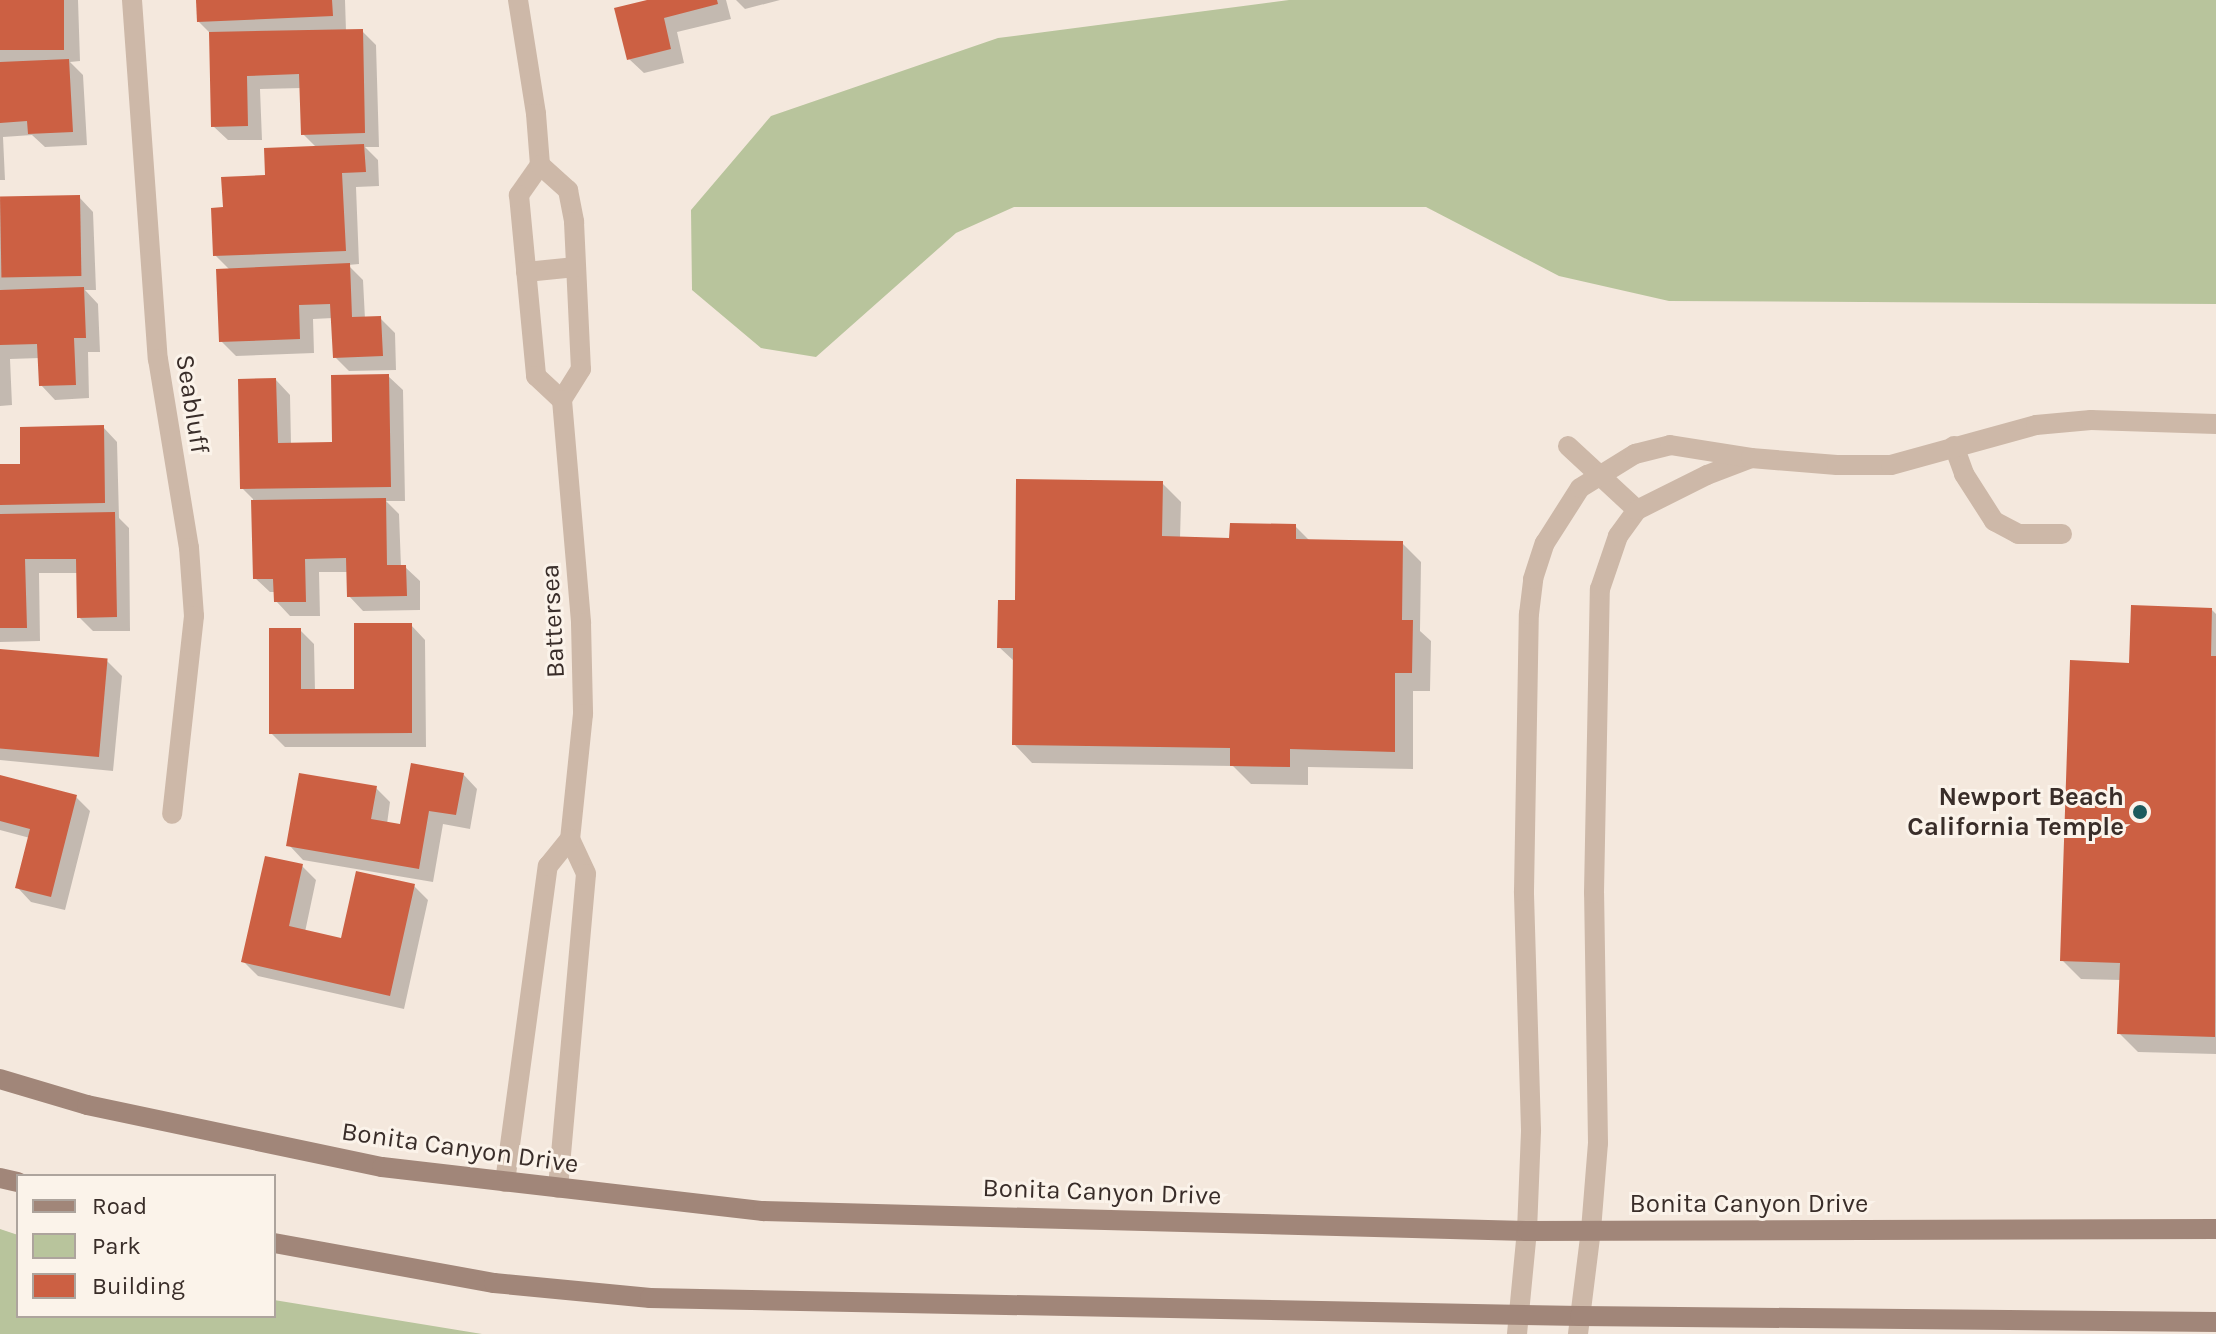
<!DOCTYPE html>
<html>
<head>
<meta charset="utf-8">
<style>
  body { margin:0 }
  #map { position:relative; width:2216px; height:1334px; overflow:hidden; background:#f4e8dd; font-family:Karla,sans-serif }
  div>[style] { position:absolute }
  [style*='--x'] { left:calc(var(--x)*1px); top:calc(var(--y)*1px); width:calc(var(--w)*1px); rotate:calc(var(--a)*1deg) }
  .green>* { inset:0; background:#b8c49c }
  .shadow>* { inset:0; background:#0003 }
  .building>* { inset:0; background:#cc6043; transform-origin:0 0 }
  .service>* { height:20px; margin:-10px; padding:0 10px; transform-origin:10px; border-radius:10px; background:#cdb8a8 }
  .minor>* { height:20px; margin:-10px; padding:0 10px; transform-origin:10px; border-radius:10px; background:#cdb8a8 }
  .tertiary>* { height:20px; margin:-10px; padding:0 10px; transform-origin:10px; border-radius:10px; background:#cdb8a8 }
  .secondary>* { height:20px; margin:-10px; padding:0 10px; transform-origin:10px; border-radius:10px; background:#a18679 }
  .dots>* { width:22px; height:22px; translate:-50% -50%; box-sizing:border-box; border:4px solid #fbf3ea; border-radius:50% }
  span { translate:-50% -50%; white-space:nowrap; text-align:center; line-height:1.15; -webkit-text-stroke:6px #fbf3ea; paint-order:stroke }
  .street-label { font-size:26px; color:#392d29 }
  .poi-label { font-size:26px; color:#392d29; font-weight:700 }
  .right { translate:-100% -50%; text-align:right }
  .legend { position:absolute; left:16px; top:1174px; width:260px; height:144px; box-sizing:border-box; background:#fbf3ea; border:2px solid #ada49d; margin:0; padding:10px 14px; list-style:none; font-size:24px; color:#392d29 }
  .legend li { display:flex; align-items:center; gap:16px; height:40px }
  .legend b { width:40px; border:2px solid #ada49d }
</style>
</head>
<body>
<div id="map">
  <div class="green">
    <div style="clip-path:polygon(1289px 0,2216px 0,2216px 304px,1669px 301px,1559px 276px,1426px 207px,1014px 207px,956px 233px,816px 357px,761px 348px,692px 290px,691px 210px,771px 116px,998px 38px)"></div>
    <div style="clip-path:polygon(0 1229px,18px 1235px,18px 1316px,274px 1316px,274px 1300px,482px 1334px,0 1334px)"></div>
  </div>
  <div class="shadow">
    <div style="clip-path:polygon(0 0,78px 0,80px 61px,70px 62px,83px 75px,87px 145px,45px 147px,32px 135px,3px 137px,5px 180px,0 180px)"></div>
    <div style="clip-path:polygon(198px 0,345px 0,346px 31px,362px 31px,376px 45px,379px 147px,365px 147px,378px 160px,379px 186px,356px 187px,359px 264px,348px 265px,363px 280px,365px 319px,380px 318px,395px 333px,396px 370px,349px 371px,335px 357px,333px 318px,313px 319px,314px 353px,236px 356px,221px 341px,230px 270px,215px 255px,225px 208px,267px 177px,317px 148px,303px 134px,302px 88px,260px 89px,262px 140px,228px 140px,213px 126px,211px 34px,198px 21px)"></div>
    <div style="clip-path:polygon(655px 0,726px 0,731px 19px,677px 32px,684px 63px,644px 73px,629px 59px)"></div>
    <div style="clip-path:polygon(736px 0,780px 0,745px 9px)"></div>
    <div style="clip-path:polygon(79px 197px,93px 212px,96px 290px,85px 290px,98px 304px,100px 352px,88px 352px,89px 398px,55px 400px,41px 385px,40px 358px,10px 359px,12px 405px,0 406px,0 200px)"></div>
    <div style="clip-path:polygon(388px 376px,403px 390px,405px 501px,386px 501px,399px 514px,401px 567px,405px 567px,420px 581px,420px 610px,363px 611px,349px 596px,348px 572px,319px 572px,320px 616px,290px 616px,276px 601px,275px 592px,270px 592px,255px 578px,253px 499px,242px 488px,276px 380px,290px 395px,291px 444px,334px 444px)"></div>
    <div style="clip-path:polygon(103px 427px,117px 442px,119px 518px,129px 528px,130px 631px,93px 631px,79px 617px,78px 573px,39px 573px,40px 641px,0 642px,0 466px,22px 466px)"></div>
    <div style="clip-path:polygon(1162px 483px,1181px 502px,1180px 539px,1231px 540px,1295px 526px,1310px 541px,1402px 543px,1421px 562px,1420px 631px,1431px 641px,1430px 691px,1413px 691px,1413px 769px,1308px 767px,1308px 785px,1251px 784px,1233px 766px,1032px 763px,1014px 744px,1015px 662px,999px 647px,1017px 602px)"></div>
    <div style="clip-path:polygon(2212px 610px,2216px 614px,2216px 1054px,2138px 1052px,2119px 1033px,2121px 980px,2081px 979px,2062px 960px,2131px 665px)"></div>
    <div style="clip-path:polygon(411px 625px,425px 640px,426px 747px,285px 747px,271px 733px,300px 630px,314px 644px,315px 691px,356px 691px)"></div>
    <div style="clip-path:polygon(0 651px,107px 661px,122px 676px,113px 771px,0 760px)"></div>
    <div style="clip-path:polygon(463px 774px,477px 789px,470px 829px,443px 824px,433px 882px,303px 860px,289px 845px,376px 788px,390px 802px,387px 824px,402px 827px)"></div>
    <div style="clip-path:polygon(0 777px,76px 797px,90px 811px,65px 910px,31px 902px,17px 887px,30px 838px,0 830px)"></div>
    <div style="clip-path:polygon(302px 866px,316px 880px,305px 932px,343px 941px,414px 886px,428px 900px,404px 1009px,258px 976px,244px 962px)"></div>
  </div>
  <div class="building">
    <div style="left:0;top:0;width:64px;height:50px"></div>
    <div style="clip-path:polygon(196px 0,332px 0,333px 16px,197px 22px)"></div>
    <div style="clip-path:polygon(647px 0,717px 0,718px 4px,664px 18px,671px 49px,627px 60px,614px 8px)"></div>
    <div style="clip-path:polygon(363px 29px,365px 133px,301px 135px,299px 74px,247px 76px,248px 126px,211px 127px,209px 32px)"></div>
    <div style="clip-path:polygon(69px 59px,73px 132px,28px 134px,27px 121px,0 123px,0 62px)"></div>
    <div style="clip-path:polygon(364px 144px,366px 172px,342px 173px,346px 251px,213px 256px,211px 208px,223px 207px,221px 177px,265px 175px,264px 148px)"></div>
    <div style="left:80px;top:195px;width:81px;height:80px;rotate:89deg"></div>
    <div style="clip-path:polygon(350px 263px,352px 317px,381px 316px,383px 356px,333px 358px,330px 304px,299px 305px,300px 339px,219px 342px,216px 269px)"></div>
    <div style="clip-path:polygon(84px 287px,86px 338px,74px 338px,76px 385px,39px 386px,37px 344px,0 345px,0 290px)"></div>
    <div style="clip-path:polygon(389px 374px,391px 487px,240px 489px,238px 379px,276px 378px,278px 443px,332px 442px,331px 375px)"></div>
    <div style="clip-path:polygon(104px 425px,105px 503px,0 505px,0 464px,20px 464px,20px 427px)"></div>
    <div style="clip-path:polygon(1016px 479px,1163px 481px,1162px 536px,1229px 538px,1230px 523px,1296px 524px,1296px 539px,1403px 541px,1402px 620px,1413px 620px,1412px 673px,1395px 673px,1395px 752px,1290px 749px,1290px 767px,1230px 766px,1230px 748px,1012px 745px,1013px 648px,997px 648px,998px 600px,1015px 600px)"></div>
    <div style="clip-path:polygon(386px 498px,387px 565px,406px 565px,407px 596px,347px 597px,346px 558px,305px 559px,306px 602px,274px 602px,273px 579px,253px 579px,251px 500px)"></div>
    <div style="clip-path:polygon(115px 512px,117px 617px,77px 618px,76px 559px,25px 559px,27px 628px,0 628px,0 514px)"></div>
    <div style="clip-path:polygon(2131px 605px,2212px 608px,2211px 656px,2216px 656px,2215px 1037px,2117px 1034px,2120px 963px,2060px 961px,2070px 660px,2129px 663px)"></div>
    <div style="clip-path:polygon(354px 623px,412px 623px,412px 733px,269px 734px,269px 628px,301px 628px,301px 689px,354px 689px)"></div>
    <div style="left:0;top:649px;width:108px;height:99px;rotate:5deg"></div>
    <div style="clip-path:polygon(411px 763px,464px 773px,456px 815px,429px 811px,419px 869px,286px 846px,299px 773px,377px 786px,371px 819px,400px 824px)"></div>
    <div style="clip-path:polygon(0 775px,77px 795px,51px 897px,15px 888px,30px 829px,0 821px)"></div>
    <div style="clip-path:polygon(265px 856px,303px 864px,289px 926px,341px 938px,356px 871px,415px 884px,390px 996px,241px 962px)"></div>
  </div>
  <div class="service">
    <div style="--x:1568;--y:446;--w:94;--a:42.8"></div>
    <div style="--x:1954;--y:446;--w:30;--a:70"></div>
    <div style="--x:1964;--y:474;--w:56;--a:57.4"></div>
    <div style="--x:1994;--y:521;--w:27;--a:28"></div>
    <div style="--x:2018;--y:534;--w:44;--a:0"></div>
    <div style="--x:1591;--y:1230;--w:87;--a:-85.4"></div>
    <div style="--x:1598;--y:1143;--w:250;--a:-90.9"></div>
    <div style="--x:1594;--y:893;--w:304;--a:-88.9"></div>
    <div style="--x:1600;--y:589;--w:56;--a:-71.2"></div>
    <div style="--x:1618;--y:536;--w:32;--a:-54"></div>
    <div style="--x:1637;--y:510;--w:78;--a:-26.6"></div>
    <div style="--x:1707;--y:475;--w:47;--a:-21.1"></div>
    <div style="--x:1527;--y:1231;--w:101;--a:-87.7"></div>
    <div style="--x:1531;--y:1130;--w:239;--a:-91.7"></div>
    <div style="--x:1524;--y:891;--w:277;--a:-89"></div>
    <div style="--x:1529;--y:614;--w:35;--a:-83"></div>
    <div style="--x:1533;--y:579;--w:38;--a:-72"></div>
    <div style="--x:1545;--y:543;--w:65;--a:-57.5"></div>
    <div style="--x:1580;--y:488;--w:65;--a:-31.7"></div>
    <div style="--x:1635;--y:454;--w:36;--a:-14"></div>
    <div style="--x:1670;--y:445;--w:82;--a:9.1"></div>
    <div style="--x:1751;--y:458;--w:86;--a:4.7"></div>
    <div style="--x:1837;--y:465;--w:54;--a:0"></div>
    <div style="--x:1891;--y:465;--w:150;--a:-15.4"></div>
    <div style="--x:2036;--y:425;--w:55;--a:-5.2"></div>
    <div style="--x:2091;--y:420;--w:125;--a:1.8"></div>
  </div>
  <div class="minor">
    <div style="--x:132;--y:0;--w:360;--a:85.9"></div>
    <div style="--x:158;--y:359;--w:192;--a:80.7"></div>
    <div style="--x:189;--y:548;--w:68;--a:85.8"></div>
    <div style="--x:194;--y:616;--w:199;--a:96.3"></div>
    <div style="--x:518;--y:0;--w:115;--a:81"></div>
    <div style="--x:536;--y:114;--w:51;--a:85.5"></div>
    <div style="--x:540;--y:165;--w:37;--a:125"></div>
    <div style="--x:519;--y:195;--w:182;--a:84.6"></div>
    <div style="--x:536;--y:376;--w:35;--a:43"></div>
    <div style="--x:540;--y:165;--w:38;--a:42"></div>
    <div style="--x:568;--y:190;--w:33;--a:79"></div>
    <div style="--x:574;--y:222;--w:147;--a:87.3"></div>
    <div style="--x:581;--y:369;--w:36;--a:122"></div>
    <div style="--x:562;--y:400;--w:224;--a:85.1"></div>
    <div style="--x:581;--y:623;--w:91;--a:88.7"></div>
    <div style="--x:583;--y:714;--w:126;--a:95.9"></div>
    <div style="--x:570;--y:839;--w:38;--a:65"></div>
    <div style="--x:586;--y:874;--w:315;--a:95.1"></div>
    <div style="--x:526;--y:272;--w:50;--a:-5.7"></div>
    <div style="--x:505;--y:1182;--w:319;--a:-82.3"></div>
    <div style="--x:548;--y:866;--w:35;--a:-51"></div>
  </div>
  <div class="tertiary">
    <div style="--x:1517;--y:1334;--w:103;--a:-84.5"></div>
    <div style="--x:1578;--y:1334;--w:105;--a:-82.9"></div>
  </div>
  <div class="secondary">
    <div style="--x:0;--y:1079;--w:91;--a:16.6"></div>
    <div style="--x:87;--y:1105;--w:301;--a:11.9"></div>
    <div style="--x:382;--y:1167;--w:384;--a:6.6"></div>
    <div style="--x:763;--y:1211;--w:764;--a:1.5"></div>
    <div style="--x:1527;--y:1231;--w:689;--a:-0.17"></div>
    <div style="--x:0;--y:1178;--w:18;--a:13"></div>
    <div style="--x:274;--y:1243;--w:224;--a:10.3"></div>
    <div style="--x:494;--y:1283;--w:157;--a:5.5"></div>
    <div style="--x:650;--y:1298;--w:930;--a:1.11"></div>
    <div style="--x:1580;--y:1316;--w:636;--a:0.54"></div>
  </div>
  <div class="dots">
    <div style="left:2140px;top:812px;background:#1c5b5d"></div>
  </div>
  <div class="street-label">
    <span style="left:192px;top:404px;rotate:81deg">Seabluff</span>
    <span style="left:553px;top:621px;rotate:-93deg">Battersea</span>
    <span style="left:460px;top:1148px;rotate:8deg">Bonita Canyon Drive</span>
    <span style="left:1102px;top:1192px;rotate:2deg">Bonita Canyon Drive</span>
    <span style="left:1749px;top:1204px">Bonita Canyon Drive</span>
  </div>
  <div class="poi-label">
    <span class="right" style="left:2124px;top:812px">Newport Beach<br>California Temple</span>
  </div>
  <ul class="legend">
  <li><b style="height:10px;background:#a18679"></b>Road</li>
  <li><b style="height:22px;background:#b8c49c"></b>Park</li>
  <li><b style="height:22px;background:#cc6043"></b>Building</li>
  </ul>
</div>
</body>
</html>
